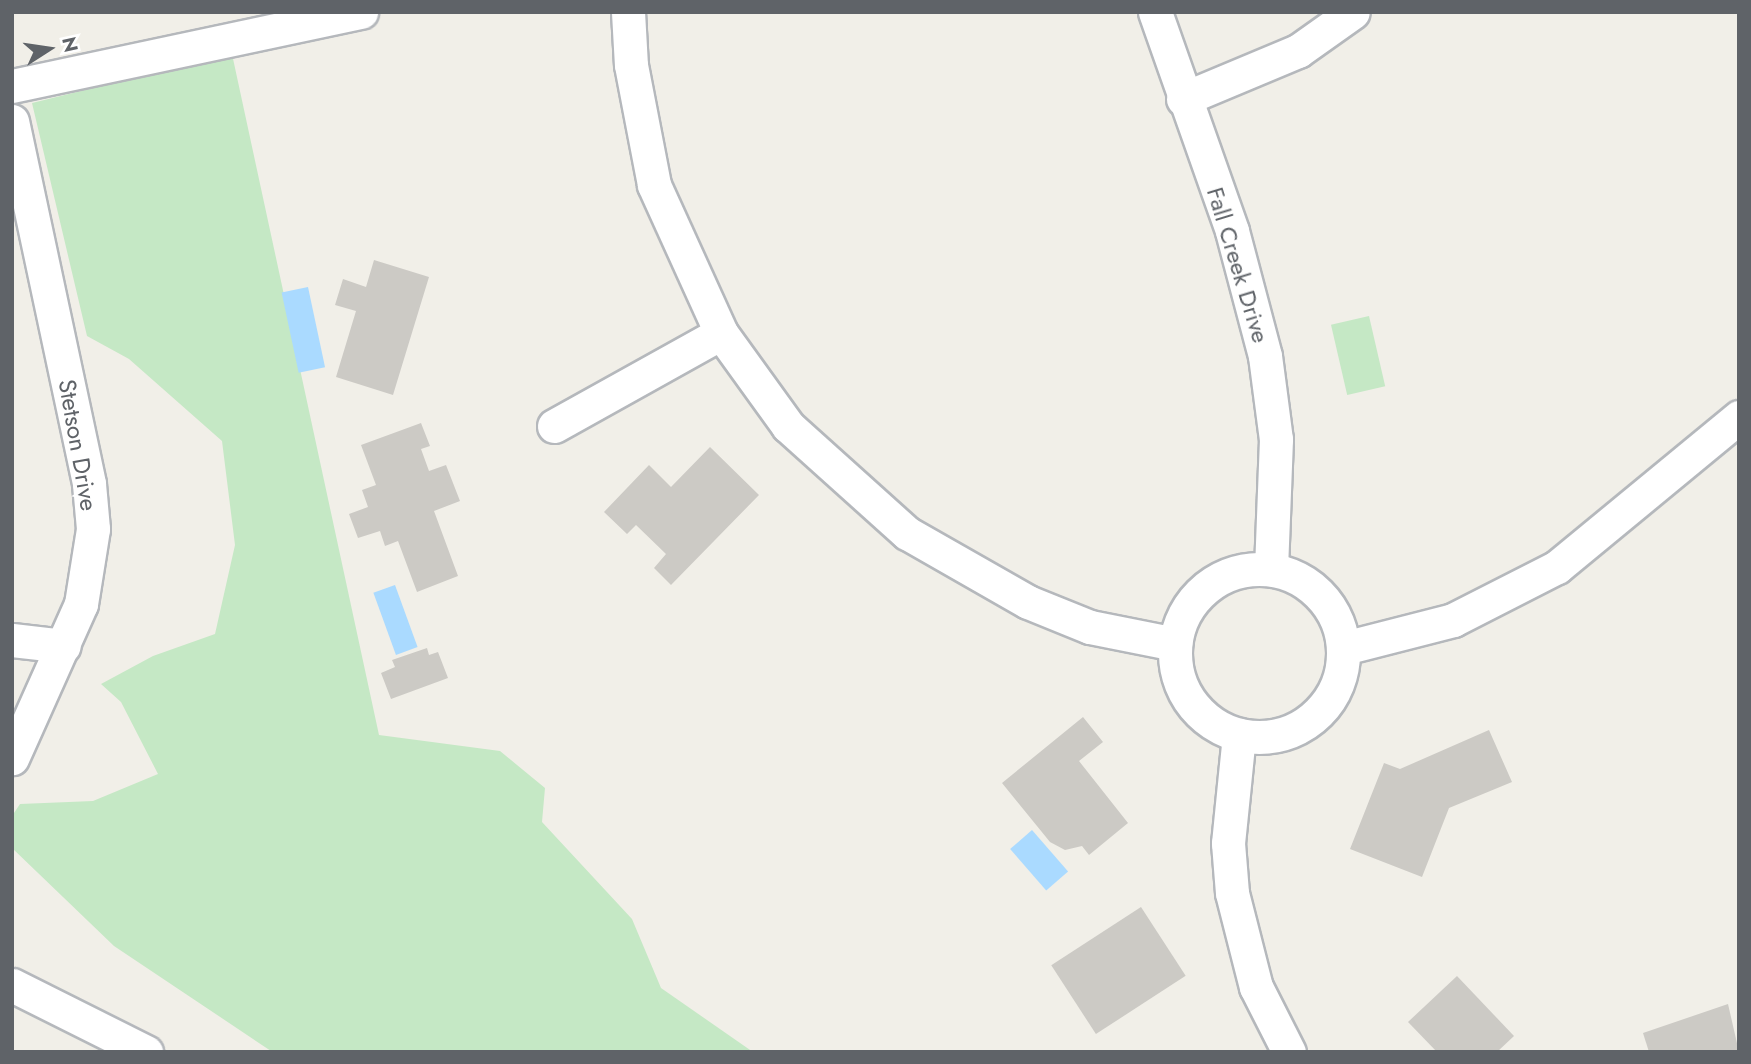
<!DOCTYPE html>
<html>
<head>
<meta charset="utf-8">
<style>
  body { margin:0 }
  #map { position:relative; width:1751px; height:1064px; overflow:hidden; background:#f1efe8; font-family:Jost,sans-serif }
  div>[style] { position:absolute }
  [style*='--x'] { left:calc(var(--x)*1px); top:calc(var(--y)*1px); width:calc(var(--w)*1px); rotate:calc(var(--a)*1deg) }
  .green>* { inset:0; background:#c5e8c5; transform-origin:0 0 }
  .water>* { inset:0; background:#aadaff; transform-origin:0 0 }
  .building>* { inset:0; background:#cccac5; transform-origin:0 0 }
  .roads { filter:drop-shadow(2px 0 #b5b8bc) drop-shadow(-2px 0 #b5b8bc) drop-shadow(0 2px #b5b8bc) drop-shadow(0 -2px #b5b8bc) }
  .street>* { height:33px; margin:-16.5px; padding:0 16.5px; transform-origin:16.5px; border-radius:16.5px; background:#fff }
  .street>.ring { margin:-16.5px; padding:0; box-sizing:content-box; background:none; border:33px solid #fff; border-radius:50% }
  span { translate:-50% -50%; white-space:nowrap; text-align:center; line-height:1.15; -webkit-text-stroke:5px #fff; paint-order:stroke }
  .street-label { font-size:24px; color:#5f6368 }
  .frame { position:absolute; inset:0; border:14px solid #5f6368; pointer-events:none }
  .north { position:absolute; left:14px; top:14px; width:70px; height:70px; -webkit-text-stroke:5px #fff; paint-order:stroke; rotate:78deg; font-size:19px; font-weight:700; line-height:28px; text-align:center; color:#5f6368 }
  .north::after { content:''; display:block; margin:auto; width:24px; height:32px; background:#5f6368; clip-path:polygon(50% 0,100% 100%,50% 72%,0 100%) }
</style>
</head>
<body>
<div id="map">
  <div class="green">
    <div style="clip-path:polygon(232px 54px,379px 735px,500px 751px,545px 788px,542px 822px,632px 919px,661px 988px,753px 1052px,271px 1051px,114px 946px,12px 848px,12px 816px,20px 804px,93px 801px,158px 774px,121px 702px,101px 684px,153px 656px,215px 634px,235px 545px,222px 441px,129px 359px,87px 336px,32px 103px)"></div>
    <div style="left:1369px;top:316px;width:72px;height:39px;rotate:77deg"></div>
  </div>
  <div class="water">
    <div style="left:308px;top:287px;width:82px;height:27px;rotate:78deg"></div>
    <div style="left:395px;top:585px;width:66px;height:23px;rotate:70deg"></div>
    <div style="left:1032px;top:830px;width:55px;height:29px;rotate:49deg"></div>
  </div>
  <div class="building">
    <div style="clip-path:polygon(374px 260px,429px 277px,393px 395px,336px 377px,356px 311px,335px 305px,343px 279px,366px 287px)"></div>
    <div style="clip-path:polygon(421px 423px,430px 446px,421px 449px,429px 471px,446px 465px,460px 501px,434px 511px,458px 576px,417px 592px,398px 541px,385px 546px,380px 531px,358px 538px,349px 514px,368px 507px,362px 490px,376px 485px,361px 445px)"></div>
    <div style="clip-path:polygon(710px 447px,759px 495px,671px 585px,654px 568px,666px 554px,636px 525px,627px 534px,604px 512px,649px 465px,671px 487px)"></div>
    <div style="clip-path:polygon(427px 648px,429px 655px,438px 652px,448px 678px,391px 699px,381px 673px,395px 667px,392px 660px)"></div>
    <div style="clip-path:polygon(1083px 717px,1103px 742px,1079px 761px,1128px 823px,1089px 855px,1082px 846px,1065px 850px,1050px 842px,1002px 783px)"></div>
    <div style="clip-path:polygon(1489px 730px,1512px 782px,1449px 808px,1422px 877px,1350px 849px,1384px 763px,1400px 769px)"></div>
    <div style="left:1141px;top:907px;width:82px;height:107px;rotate:57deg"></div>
    <div style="clip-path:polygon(1457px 976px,1514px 1036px,1497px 1052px,1437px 1052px,1408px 1022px)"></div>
    <div style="clip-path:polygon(1728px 1004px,1739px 1052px,1649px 1052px,1643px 1033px)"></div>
  </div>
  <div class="roads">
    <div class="street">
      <div style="--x:628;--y:12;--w:53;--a:86.8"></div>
      <div style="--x:631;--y:65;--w:122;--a:79.1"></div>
      <div style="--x:654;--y:185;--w:162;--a:65.6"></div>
      <div style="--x:721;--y:333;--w:115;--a:54.2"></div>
      <div style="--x:788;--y:426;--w:160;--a:42"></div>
      <div style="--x:907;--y:533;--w:139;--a:29.7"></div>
      <div style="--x:1028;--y:602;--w:67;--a:22"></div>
      <div style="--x:1090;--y:627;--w:87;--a:11.3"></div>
      <div style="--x:1155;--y:12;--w:232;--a:70.6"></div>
      <div style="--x:1232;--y:231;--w:129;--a:75.2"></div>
      <div style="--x:1265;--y:356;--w:84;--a:82.5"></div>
      <div style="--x:1276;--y:439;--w:130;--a:92.2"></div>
      <div style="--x:12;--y:86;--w:357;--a:-12"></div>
      <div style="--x:1183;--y:99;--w:125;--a:-22.7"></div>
      <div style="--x:1298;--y:51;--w:67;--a:-35.3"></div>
      <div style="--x:12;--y:121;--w:371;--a:78"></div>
      <div style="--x:89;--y:484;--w:45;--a:84.9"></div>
      <div style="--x:93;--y:529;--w:76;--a:99.1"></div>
      <div style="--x:81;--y:604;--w:169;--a:114.1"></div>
      <div style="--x:554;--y:426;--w:191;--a:-29.1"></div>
      <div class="ring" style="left:1175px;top:569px;width:135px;height:135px"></div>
      <div style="--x:12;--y:640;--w:52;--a:6.6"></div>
      <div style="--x:1344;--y:648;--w:113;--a:-14.4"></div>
      <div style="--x:1453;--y:620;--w:117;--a:-27"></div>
      <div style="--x:1557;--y:567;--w:236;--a:-39.5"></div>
      <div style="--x:1239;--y:735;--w:109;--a:95.8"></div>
      <div style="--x:1228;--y:843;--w:50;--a:85.4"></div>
      <div style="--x:1232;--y:893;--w:97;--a:75.7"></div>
      <div style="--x:1256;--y:987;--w:73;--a:63.1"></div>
      <div style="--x:12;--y:985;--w:150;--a:26.6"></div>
    </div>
  </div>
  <div class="street-label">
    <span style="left:1238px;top:265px;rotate:73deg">Fall Creek Drive</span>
    <span style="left:78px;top:445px;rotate:80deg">Stetson Drive</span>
  </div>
  <div class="frame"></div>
  <div class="north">N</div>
</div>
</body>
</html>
